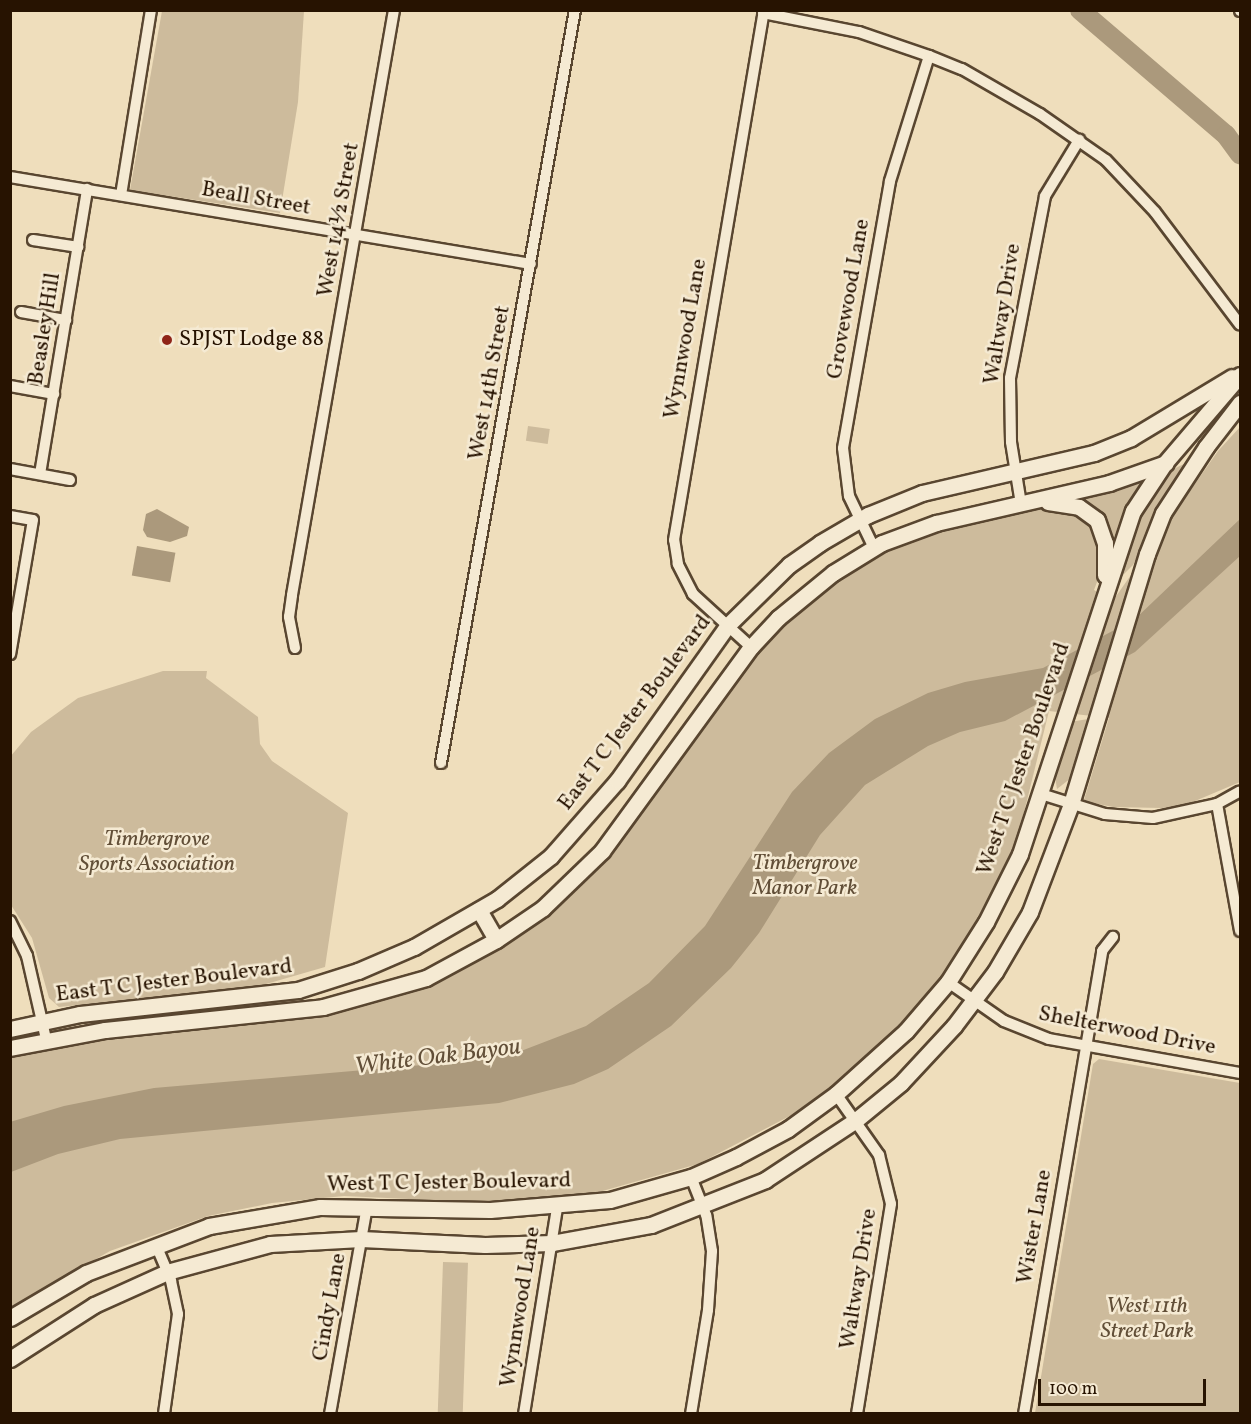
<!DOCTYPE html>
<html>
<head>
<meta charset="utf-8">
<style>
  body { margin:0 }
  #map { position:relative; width:1251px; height:1424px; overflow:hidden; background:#efdebc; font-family:Vollkorn,serif }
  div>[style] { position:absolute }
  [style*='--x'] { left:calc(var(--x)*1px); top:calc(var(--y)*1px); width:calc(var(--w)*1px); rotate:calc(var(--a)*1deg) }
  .green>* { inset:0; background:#cdbb9c; transform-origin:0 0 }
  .water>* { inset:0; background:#ab997c; transform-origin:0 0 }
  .river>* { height:20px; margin:-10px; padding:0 10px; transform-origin:10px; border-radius:10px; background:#ab997c }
  .roads { filter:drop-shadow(2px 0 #594630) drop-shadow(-2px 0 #594630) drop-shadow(0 2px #594630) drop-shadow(0 -2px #594630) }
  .street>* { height:10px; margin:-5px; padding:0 5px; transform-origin:5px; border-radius:5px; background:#f5ead3 }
  .secondary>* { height:15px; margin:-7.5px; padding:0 7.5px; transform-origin:7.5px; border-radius:7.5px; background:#f5ead3 }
  .dots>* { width:16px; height:16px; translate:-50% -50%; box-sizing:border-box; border:3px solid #f5ead3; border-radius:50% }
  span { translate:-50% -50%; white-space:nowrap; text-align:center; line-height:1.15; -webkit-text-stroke:5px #f5ead3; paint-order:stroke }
  .street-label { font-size:22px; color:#271301 }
  .poi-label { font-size:22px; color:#271301 }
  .left { translate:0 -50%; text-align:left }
  .park-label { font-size:22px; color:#614e37; font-style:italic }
  .water-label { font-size:24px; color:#624f38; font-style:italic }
  .frame { position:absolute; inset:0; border:12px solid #271301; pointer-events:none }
  .scale { position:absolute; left:1038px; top:1379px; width:168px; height:27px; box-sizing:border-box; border:3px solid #271301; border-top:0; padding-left:8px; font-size:18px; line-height:21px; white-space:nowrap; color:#271301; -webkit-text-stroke:4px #f5ead3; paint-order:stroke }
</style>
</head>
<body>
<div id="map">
  <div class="green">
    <div style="clip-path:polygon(162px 11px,304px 11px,298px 102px,280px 213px,130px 190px)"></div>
    <div style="left:528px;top:426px;width:22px;height:15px;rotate:8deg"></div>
    <div style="clip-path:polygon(1240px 427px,1240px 782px,1188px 804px,1162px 808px,1113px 807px,1088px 802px,1084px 800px,1109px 718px,1049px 711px,1015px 849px,994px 895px,940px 981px,907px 1021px,855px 1071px,807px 1107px,698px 1164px,592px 1194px,496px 1203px,344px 1196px,272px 1203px,208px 1216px,110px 1251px,11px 1308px,11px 1054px,93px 1038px,283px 1020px,363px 1004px,404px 991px,541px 915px,766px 639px,829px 582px,886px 549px,929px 531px,1055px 505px,1078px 511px,1098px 532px,1100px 574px,1094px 590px,1112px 602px,1218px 451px)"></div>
    <div style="clip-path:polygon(1184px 464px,1133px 565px,1121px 577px,1145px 505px,1165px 473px)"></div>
    <div style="clip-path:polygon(1142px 482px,1114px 537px,1112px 538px,1095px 511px,1082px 499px)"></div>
    <div style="clip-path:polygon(163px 671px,207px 671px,206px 678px,258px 717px,260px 744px,272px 761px,348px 813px,325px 967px,252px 988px,59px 1007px,49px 998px,32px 938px,11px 905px,10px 757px,31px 732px,78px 698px)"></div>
    <div style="clip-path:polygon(1088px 719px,1071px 778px,1057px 789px,1054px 770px,1070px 722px)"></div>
    <div style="clip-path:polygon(1099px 1059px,1240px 1083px,1240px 1413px,1035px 1413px,1093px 1064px)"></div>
    <div style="left:443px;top:1262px;width:25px;height:153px;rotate:2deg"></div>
  </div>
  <div class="water">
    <div style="clip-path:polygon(157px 509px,189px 527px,187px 536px,170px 542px,147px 537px,143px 530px,146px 514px)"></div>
    <div style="clip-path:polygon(1240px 519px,1240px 556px,1135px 652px,1005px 721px,960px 732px,928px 746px,865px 785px,820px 835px,759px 933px,731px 968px,671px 1026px,608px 1069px,574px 1084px,499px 1103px,120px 1139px,58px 1154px,11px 1172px,10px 1122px,64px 1106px,154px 1088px,469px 1061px,521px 1051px,586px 1026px,649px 983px,705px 926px,792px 792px,829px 753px,875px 719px,928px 693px,965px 682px,1043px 668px,1135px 619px)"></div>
    <div style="left:137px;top:546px;width:39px;height:30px;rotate:10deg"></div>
  </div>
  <div class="river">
    <div style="--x:1080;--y:10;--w:192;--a:40.6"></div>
    <div style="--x:1226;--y:135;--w:24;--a:54"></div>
  </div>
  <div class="roads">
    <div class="street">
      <div style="--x:1240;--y:10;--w:1;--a:90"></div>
      <div style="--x:763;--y:13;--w:98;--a:11.2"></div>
      <div style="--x:859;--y:32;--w:74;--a:18.9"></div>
      <div style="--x:929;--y:56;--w:35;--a:22"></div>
      <div style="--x:962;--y:69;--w:90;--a:30"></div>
      <div style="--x:1040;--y:114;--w:80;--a:34.9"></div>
      <div style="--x:1106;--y:160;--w:71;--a:46.7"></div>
      <div style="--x:1155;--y:212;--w:141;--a:53"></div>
      <div style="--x:10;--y:177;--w:528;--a:9.48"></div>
      <div style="--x:121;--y:195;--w:187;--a:-80.8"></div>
      <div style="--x:33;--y:240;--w:46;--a:8.8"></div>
      <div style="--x:21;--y:312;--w:46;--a:10.1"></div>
      <div style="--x:10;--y:386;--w:45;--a:10.3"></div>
      <div style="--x:10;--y:469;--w:61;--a:10.4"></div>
      <div style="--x:40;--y:474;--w:289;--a:-80.6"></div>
      <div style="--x:1021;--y:504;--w:63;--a:-99.2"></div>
      <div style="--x:1011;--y:442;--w:64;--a:-90.9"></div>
      <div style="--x:1010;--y:378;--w:185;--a:-79.1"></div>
      <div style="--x:1045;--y:196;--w:66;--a:-58.7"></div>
      <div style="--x:10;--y:516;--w:23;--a:10"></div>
      <div style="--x:33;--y:520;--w:136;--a:99.7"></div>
      <div style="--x:874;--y:548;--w:58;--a:-115.7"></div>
      <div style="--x:849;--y:496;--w:48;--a:-97.1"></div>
      <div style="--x:843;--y:448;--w:271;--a:-80"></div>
      <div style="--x:890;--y:181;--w:131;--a:-72.7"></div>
      <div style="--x:751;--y:647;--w:79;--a:-137.6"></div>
      <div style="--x:693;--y:594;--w:34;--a:-117"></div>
      <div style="--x:678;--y:564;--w:24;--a:-99"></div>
      <div style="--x:674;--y:540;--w:538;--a:-80.36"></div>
      <div style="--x:295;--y:648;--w:32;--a:-101"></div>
      <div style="--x:289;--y:617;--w:22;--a:-82"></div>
      <div style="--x:292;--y:595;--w:594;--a:-80.11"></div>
      <div style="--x:441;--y:763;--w:765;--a:-79.91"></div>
      <div style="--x:1041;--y:794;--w:67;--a:17.4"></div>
      <div style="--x:1105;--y:814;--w:48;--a:4.8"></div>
      <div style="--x:1153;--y:818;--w:66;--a:-12.3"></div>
      <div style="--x:1217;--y:804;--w:26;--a:-29"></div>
      <div style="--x:1217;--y:804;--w:129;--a:79.7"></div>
      <div style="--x:10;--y:921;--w:39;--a:64"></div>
      <div style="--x:27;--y:956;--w:85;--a:77.1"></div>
      <div style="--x:948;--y:982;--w:68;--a:34.9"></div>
      <div style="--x:1004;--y:1021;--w:48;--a:21.8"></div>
      <div style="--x:1049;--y:1039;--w:194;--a:10.1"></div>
      <div style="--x:836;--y:1094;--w:75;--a:54.8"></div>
      <div style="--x:879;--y:1155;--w:50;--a:76.2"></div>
      <div style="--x:891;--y:1204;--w:213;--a:99.2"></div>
      <div style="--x:156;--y:1245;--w:39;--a:67"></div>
      <div style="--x:171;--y:1281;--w:34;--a:78"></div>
      <div style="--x:178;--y:1314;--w:101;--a:98"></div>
      <div style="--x:330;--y:1414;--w:210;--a:-79.9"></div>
      <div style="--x:524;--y:1414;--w:210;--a:-80.9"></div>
      <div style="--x:691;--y:1414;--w:105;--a:-80.7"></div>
      <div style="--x:708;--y:1310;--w:59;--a:-86.1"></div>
      <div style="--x:712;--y:1251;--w:36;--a:-99"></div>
      <div style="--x:706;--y:1215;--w:41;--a:-111.5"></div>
      <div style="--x:1024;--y:1414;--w:470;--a:-80.4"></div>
      <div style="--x:1102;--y:951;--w:18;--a:-52"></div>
    </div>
    <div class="secondary">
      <div style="--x:1048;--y:502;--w:31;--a:9"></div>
      <div style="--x:1079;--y:507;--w:22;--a:36"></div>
      <div style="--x:1097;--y:520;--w:24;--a:71"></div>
      <div style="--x:1105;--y:543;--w:32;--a:90"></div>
      <div style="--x:479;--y:910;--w:34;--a:60"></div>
      <div style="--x:10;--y:1029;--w:72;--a:-12.1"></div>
      <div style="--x:80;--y:1014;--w:219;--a:-6.3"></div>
      <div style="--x:298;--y:990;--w:63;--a:-17.6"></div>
      <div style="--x:358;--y:971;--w:61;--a:-23.2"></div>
      <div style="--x:414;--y:947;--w:96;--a:-30"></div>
      <div style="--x:497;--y:899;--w:69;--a:-38.5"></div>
      <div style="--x:551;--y:856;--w:100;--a:-48.7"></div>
      <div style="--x:617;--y:781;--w:190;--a:-54.6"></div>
      <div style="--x:727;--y:626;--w:87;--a:-44.5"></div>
      <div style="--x:789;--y:565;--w:38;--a:-35"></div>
      <div style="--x:820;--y:543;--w:56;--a:-30.3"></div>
      <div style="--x:868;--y:515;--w:58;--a:-22.2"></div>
      <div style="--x:922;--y:493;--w:177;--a:-13.1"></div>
      <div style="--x:1094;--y:453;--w:40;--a:-22"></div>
      <div style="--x:1131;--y:438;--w:118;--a:-31.1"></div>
      <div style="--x:10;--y:1048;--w:97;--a:-10.7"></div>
      <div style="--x:105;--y:1030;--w:219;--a:-6"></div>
      <div style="--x:323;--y:1007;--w:107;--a:-15.7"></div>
      <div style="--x:426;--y:978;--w:80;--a:-28.5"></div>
      <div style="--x:496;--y:940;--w:57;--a:-34.2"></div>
      <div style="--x:543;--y:908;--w:82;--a:-44"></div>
      <div style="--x:602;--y:851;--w:253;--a:-53.9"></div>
      <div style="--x:751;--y:647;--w:40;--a:-47"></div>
      <div style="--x:778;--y:618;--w:71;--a:-39.3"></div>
      <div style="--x:833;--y:573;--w:57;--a:-31.5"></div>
      <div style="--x:882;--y:543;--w:58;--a:-20.3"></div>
      <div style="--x:936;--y:523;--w:178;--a:-13"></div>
      <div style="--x:1109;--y:483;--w:60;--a:-19.3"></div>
      <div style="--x:10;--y:1318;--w:88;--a:-30.6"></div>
      <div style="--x:86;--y:1273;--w:132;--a:-20.9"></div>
      <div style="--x:209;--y:1226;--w:113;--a:-9.7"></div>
      <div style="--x:320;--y:1207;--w:170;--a:1"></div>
      <div style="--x:490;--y:1210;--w:120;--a:-4.8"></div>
      <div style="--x:610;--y:1200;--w:84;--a:-15.9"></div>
      <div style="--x:691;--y:1177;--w:49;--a:-24"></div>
      <div style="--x:736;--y:1157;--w:59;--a:-28.3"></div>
      <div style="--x:788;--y:1129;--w:59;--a:-36.1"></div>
      <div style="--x:836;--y:1094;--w:94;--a:-42"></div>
      <div style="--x:906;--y:1031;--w:65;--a:-49.4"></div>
      <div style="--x:948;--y:982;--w:71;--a:-57.7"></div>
      <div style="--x:986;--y:922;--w:76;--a:-63.4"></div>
      <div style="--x:1020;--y:854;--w:361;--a:-71.8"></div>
      <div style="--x:1133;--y:511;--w:56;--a:-56.6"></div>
      <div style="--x:1164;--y:464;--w:117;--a:-49.5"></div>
      <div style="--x:10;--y:1359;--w:100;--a:-32.7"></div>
      <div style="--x:94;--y:1305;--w:80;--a:-24.3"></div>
      <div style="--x:167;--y:1272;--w:107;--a:-15.2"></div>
      <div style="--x:270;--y:1244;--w:91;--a:-3.1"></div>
      <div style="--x:361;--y:1239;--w:124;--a:2.8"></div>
      <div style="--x:485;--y:1245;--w:67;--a:-1.7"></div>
      <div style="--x:552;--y:1243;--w:101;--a:-10.3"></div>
      <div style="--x:651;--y:1225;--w:123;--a:-21.5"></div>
      <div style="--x:765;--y:1180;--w:109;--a:-33.4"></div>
      <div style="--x:856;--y:1120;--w:58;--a:-39.4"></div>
      <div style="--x:901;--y:1083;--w:78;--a:-47.1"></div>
      <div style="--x:954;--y:1026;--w:68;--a:-52.8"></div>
      <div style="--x:995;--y:972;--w:69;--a:-59.7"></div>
      <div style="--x:1030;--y:912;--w:116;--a:-69.2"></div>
      <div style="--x:1071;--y:804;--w:261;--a:-73.1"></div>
      <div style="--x:1147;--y:554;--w:44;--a:-68.7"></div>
      <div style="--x:1163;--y:513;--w:79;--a:-56.9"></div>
      <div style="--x:1206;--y:447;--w:56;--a:-52.3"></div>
    </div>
  </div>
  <div class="dots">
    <div style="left:167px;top:340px;background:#8f2418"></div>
  </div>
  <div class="street-label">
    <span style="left:256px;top:199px;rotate:10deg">Beall Street</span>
    <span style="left:339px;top:220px;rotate:-80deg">West 14½ Street</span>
    <span style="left:849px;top:299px;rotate:-80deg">Grovewood Lane</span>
    <span style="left:1003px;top:314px;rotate:-81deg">Waltway Drive</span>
    <span style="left:45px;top:329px;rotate:-81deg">Beasley Hill</span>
    <span style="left:686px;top:339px;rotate:-80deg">Wynnwood Lane</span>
    <span style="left:490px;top:383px;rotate:-80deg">West 14th Street</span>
    <span style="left:635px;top:713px;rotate:-53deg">East T C Jester Boulevard</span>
    <span style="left:1024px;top:759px;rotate:-71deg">West T C Jester Boulevard</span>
    <span style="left:174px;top:981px;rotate:-7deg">East T C Jester Boulevard</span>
    <span style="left:1127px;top:1031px;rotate:11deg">Shelterwood Drive</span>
    <span style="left:449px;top:1183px;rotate:-1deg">West T C Jester Boulevard</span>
    <span style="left:1035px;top:1227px;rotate:-80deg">Wister Lane</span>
    <span style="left:859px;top:1279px;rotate:-81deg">Waltway Drive</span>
    <span style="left:330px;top:1307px;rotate:-80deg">Cindy Lane</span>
    <span style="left:521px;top:1307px;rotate:-81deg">Wynnwood Lane</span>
  </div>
  <div class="poi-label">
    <span class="left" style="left:179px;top:340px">SPJST Lodge 88</span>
  </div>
  <div class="park-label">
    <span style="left:157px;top:852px">Timbergrove<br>Sports Association</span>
    <span style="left:805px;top:876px">Timbergrove<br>Manor Park</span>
    <span style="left:1147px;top:1319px">West 11th<br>Street Park</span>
  </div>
  <div class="water-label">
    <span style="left:438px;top:1058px;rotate:-7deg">White Oak Bayou</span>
  </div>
  <div class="frame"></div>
  <div class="scale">100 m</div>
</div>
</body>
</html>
